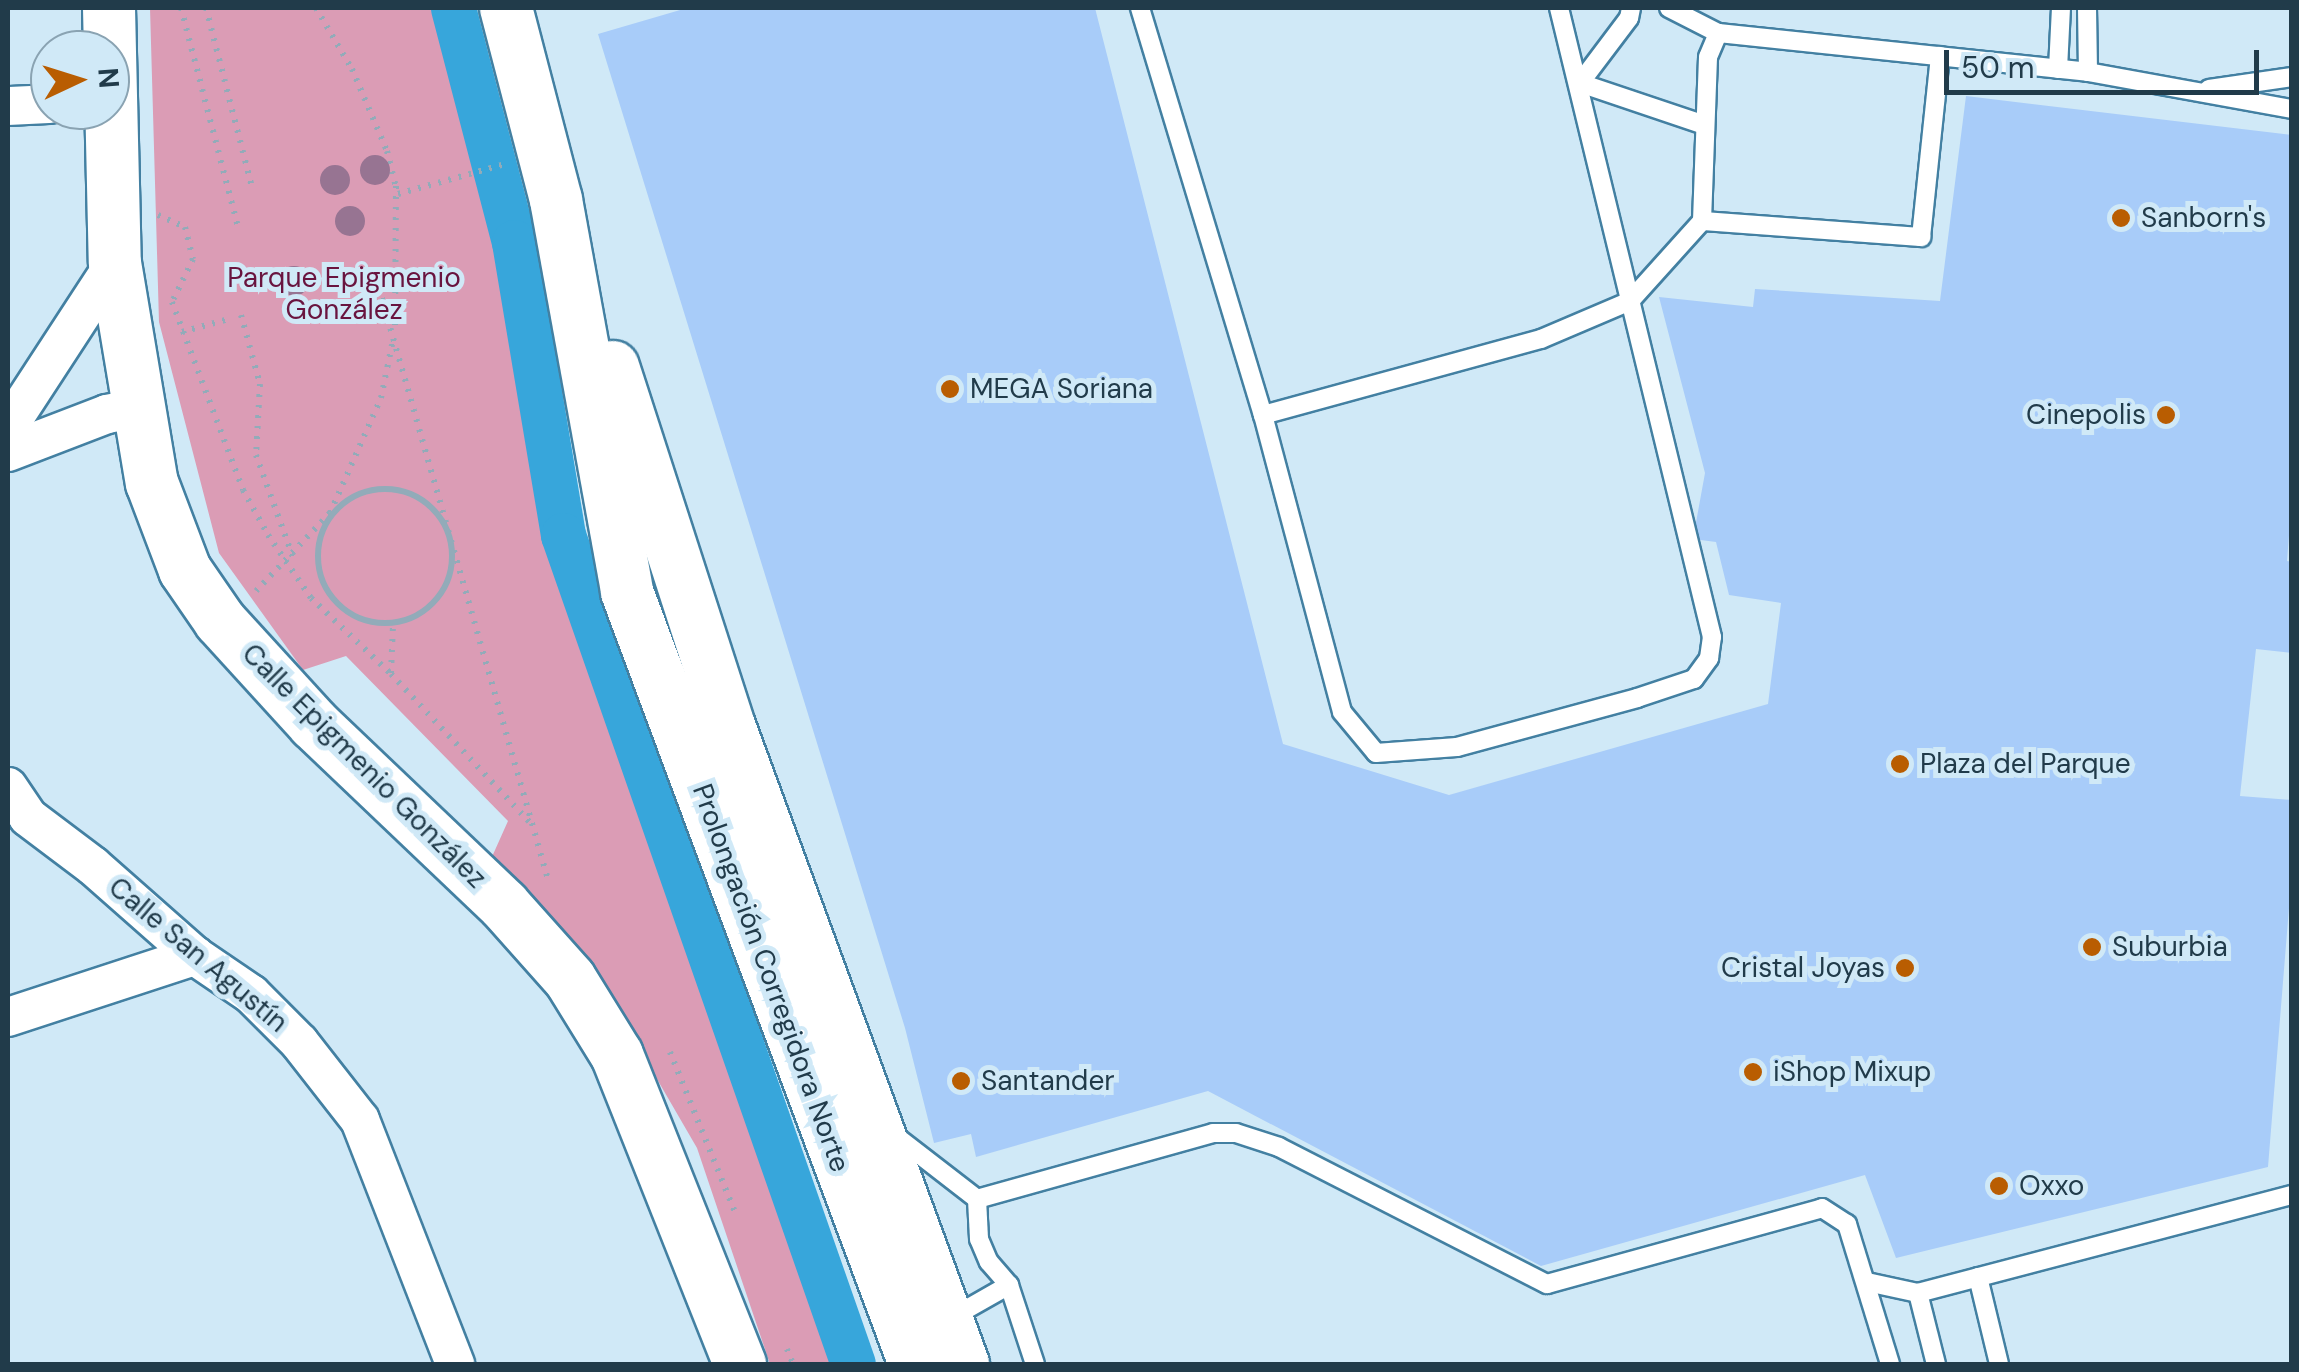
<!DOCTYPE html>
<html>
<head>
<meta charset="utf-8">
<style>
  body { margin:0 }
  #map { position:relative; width:2299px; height:1372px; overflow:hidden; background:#d0e9f7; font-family:"DM Sans",sans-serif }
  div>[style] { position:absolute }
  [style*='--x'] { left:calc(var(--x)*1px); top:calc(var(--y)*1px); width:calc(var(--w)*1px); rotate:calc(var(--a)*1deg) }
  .green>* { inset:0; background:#db9cb5 }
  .canal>* { height:45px; margin:-22.5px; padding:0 22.5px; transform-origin:22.5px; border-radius:22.5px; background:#37a6db }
  .building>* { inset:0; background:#a8ccf9 }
  .path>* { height:6px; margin-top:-3px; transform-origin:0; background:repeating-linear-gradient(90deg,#92abb9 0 2.5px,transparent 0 10.5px) }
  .path>.ring { margin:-3px; padding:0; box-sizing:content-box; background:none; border:6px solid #92abb9; border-radius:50% }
  .roads { filter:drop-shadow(2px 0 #4380a2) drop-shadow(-2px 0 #4380a2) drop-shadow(0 2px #4380a2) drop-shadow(0 -2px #4380a2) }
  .service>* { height:18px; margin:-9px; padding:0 9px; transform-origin:9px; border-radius:9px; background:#fff }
  .minor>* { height:38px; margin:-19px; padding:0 19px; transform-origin:19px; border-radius:19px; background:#fff }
  .secondary>* { height:52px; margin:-26px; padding:0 26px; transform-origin:26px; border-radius:26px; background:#fff }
  .trees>* { width:30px; height:30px; margin:-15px; border-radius:50%; background:#977492 }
  .dots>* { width:28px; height:28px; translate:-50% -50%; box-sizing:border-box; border:5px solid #d0e9f7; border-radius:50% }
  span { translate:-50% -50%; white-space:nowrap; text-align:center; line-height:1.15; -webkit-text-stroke:10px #d0e9f7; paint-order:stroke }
  .poi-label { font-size:28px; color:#213b4a }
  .left { translate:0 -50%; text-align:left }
  .right { translate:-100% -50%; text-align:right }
  .park-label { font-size:28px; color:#69143f }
  .street-label { font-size:28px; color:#213b4a }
  .frame { position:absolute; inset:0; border:10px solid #213b4a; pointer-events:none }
  .north { position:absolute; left:30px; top:30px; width:100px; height:100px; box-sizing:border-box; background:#d0e9f7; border:2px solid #8aa3b2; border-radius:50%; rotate:86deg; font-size:28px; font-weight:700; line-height:40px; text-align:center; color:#213b4a }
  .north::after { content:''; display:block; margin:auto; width:35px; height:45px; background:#b95d01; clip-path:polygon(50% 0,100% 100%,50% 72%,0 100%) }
  .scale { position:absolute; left:1944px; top:50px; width:315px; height:45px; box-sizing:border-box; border:5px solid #213b4a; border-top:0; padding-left:12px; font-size:30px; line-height:35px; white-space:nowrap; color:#213b4a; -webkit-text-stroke:8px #d0e9f7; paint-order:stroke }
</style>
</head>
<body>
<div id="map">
  <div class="green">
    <div style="clip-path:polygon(150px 8px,471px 8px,568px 440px,561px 530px,771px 1149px,856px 1364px,770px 1364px,697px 1148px,603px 986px,491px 859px,508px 821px,346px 656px,303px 670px,219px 553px,159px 322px)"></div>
  </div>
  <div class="canal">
    <div style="--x:453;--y:8;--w:242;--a:75.4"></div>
    <div style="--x:514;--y:242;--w:297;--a:80.5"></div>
    <div style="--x:563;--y:535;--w:878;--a:70.72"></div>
  </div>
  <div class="building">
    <div style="clip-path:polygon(687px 8px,1095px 8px,1283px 744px,1449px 795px,1768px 704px,1781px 603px,1729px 595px,1716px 542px,1693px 539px,1705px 473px,1659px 297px,1753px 307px,1755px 289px,1940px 301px,1966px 96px,2292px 135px,2292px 497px,2287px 561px,2292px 562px,2292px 653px,2256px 649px,2240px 796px,2292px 800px,2292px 871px,2268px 1167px,1896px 1258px,1865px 1175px,1541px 1266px,1208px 1091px,976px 1157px,971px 1134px,934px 1143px,905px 1028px,598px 34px)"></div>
  </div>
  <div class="path">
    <div style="--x:181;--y:8;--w:230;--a:75.4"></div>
    <div style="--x:206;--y:8;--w:185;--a:75.6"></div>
    <div style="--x:316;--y:8;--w:71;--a:59.5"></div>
    <div style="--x:352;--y:69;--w:89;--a:66.9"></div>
    <div style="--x:387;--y:151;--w:36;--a:76"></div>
    <div style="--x:396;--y:186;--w:142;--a:90.4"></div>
    <div style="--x:398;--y:194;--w:108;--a:-15.6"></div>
    <div style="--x:158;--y:215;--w:30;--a:24"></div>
    <div style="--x:185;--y:227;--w:33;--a:76"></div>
    <div style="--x:193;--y:259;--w:48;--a:116"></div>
    <div style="--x:172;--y:302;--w:201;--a:69.3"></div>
    <div style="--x:243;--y:490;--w:51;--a:60.9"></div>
    <div style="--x:268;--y:535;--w:76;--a:55.7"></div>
    <div style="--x:311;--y:598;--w:110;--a:43.5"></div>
    <div style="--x:391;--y:674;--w:209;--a:46.9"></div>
    <div style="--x:376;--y:278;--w:629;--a:74.04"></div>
    <div style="--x:241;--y:315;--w:72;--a:74.6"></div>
    <div style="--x:260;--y:384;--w:71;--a:93.2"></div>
    <div style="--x:256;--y:455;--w:109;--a:70.1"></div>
    <div style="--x:182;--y:332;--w:49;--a:-15.5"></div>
    <div class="ring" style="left:318px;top:489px;width:128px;height:128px"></div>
    <div style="--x:256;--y:591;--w:108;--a:-46.5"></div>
    <div style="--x:330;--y:513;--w:126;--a:-66.1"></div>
    <div style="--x:381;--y:398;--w:59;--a:-78.3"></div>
    <div style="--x:391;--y:673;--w:48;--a:-87.6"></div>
    <div style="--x:670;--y:1052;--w:173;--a:67.9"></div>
    <div style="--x:787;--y:1349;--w:16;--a:68"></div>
  </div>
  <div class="roads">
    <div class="service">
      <div style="--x:1140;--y:8;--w:425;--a:73.2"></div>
      <div style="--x:1263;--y:415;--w:307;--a:75.1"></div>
      <div style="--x:1342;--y:712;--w:53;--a:50.3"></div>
      <div style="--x:1376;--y:753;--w:81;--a:-4.2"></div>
      <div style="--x:1457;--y:747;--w:187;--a:-15.2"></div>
      <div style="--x:1637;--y:698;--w:60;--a:-18.4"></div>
      <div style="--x:1694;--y:679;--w:26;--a:-54"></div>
      <div style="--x:1709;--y:658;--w:21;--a:-82"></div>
      <div style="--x:1712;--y:637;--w:647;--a:-103.67"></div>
      <div style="--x:1631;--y:8;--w:10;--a:101"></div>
      <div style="--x:1629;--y:18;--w:81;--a:127"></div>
      <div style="--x:1580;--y:83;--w:132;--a:18.6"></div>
      <div style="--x:1669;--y:8;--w:55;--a:27"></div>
      <div style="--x:1718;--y:33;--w:372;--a:6"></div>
      <div style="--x:2088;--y:72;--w:207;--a:10.3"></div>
      <div style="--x:2087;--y:8;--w:64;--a:89.1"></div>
      <div style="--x:2058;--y:69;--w:61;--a:-87.2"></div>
      <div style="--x:2209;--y:89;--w:84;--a:-8.2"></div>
      <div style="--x:1702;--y:221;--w:220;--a:4.2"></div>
      <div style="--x:1921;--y:237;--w:182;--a:-84"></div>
      <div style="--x:1263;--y:415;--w:288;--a:-15.3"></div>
      <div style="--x:1541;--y:339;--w:97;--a:-23.1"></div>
      <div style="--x:1630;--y:301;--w:108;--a:-48"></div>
      <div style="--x:1702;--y:221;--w:164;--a:-87.9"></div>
      <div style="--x:1708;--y:57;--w:26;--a:-67"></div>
      <div style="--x:893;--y:1134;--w:106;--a:37.7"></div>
      <div style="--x:977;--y:1199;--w:40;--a:87.1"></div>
      <div style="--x:979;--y:1239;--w:25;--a:67"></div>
      <div style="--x:989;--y:1262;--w:30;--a:49"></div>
      <div style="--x:1009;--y:1285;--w:83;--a:71.8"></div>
      <div style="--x:977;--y:1199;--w:245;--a:-15.6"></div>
      <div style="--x:1213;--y:1133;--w:23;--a:0"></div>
      <div style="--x:1236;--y:1133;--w:45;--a:18"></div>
      <div style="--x:1279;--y:1147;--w:301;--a:27.1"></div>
      <div style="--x:1547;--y:1284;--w:285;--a:-15.4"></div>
      <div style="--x:1822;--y:1208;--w:30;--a:33"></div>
      <div style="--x:1847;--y:1224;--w:146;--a:72.9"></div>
      <div style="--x:1978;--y:1277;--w:89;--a:76.4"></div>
      <div style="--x:1867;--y:1282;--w:52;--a:12.2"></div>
      <div style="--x:1918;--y:1293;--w:387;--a:-14.7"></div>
      <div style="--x:1918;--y:1293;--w:73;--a:75.8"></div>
      <div style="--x:951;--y:1318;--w:67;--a:-29.6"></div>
    </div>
    <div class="minor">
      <div style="--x:8;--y:106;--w:42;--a:-2.7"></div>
      <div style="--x:8;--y:427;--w:196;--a:-56.9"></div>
      <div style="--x:8;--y:452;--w:106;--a:-21"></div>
      <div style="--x:107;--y:414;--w:32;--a:-11"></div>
      <div style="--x:8;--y:787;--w:36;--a:56"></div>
      <div style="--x:28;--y:817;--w:81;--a:37"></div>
      <div style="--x:93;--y:866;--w:136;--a:41.4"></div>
      <div style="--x:195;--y:956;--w:68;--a:34.2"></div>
      <div style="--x:251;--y:994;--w:68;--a:45"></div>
      <div style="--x:299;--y:1042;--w:99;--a:52"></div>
      <div style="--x:360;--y:1120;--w:262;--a:68.7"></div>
      <div style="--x:8;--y:1017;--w:197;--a:-18.1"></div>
    </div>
    <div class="secondary">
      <div style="--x:109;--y:8;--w:255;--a:88.7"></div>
      <div style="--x:115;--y:263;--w:223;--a:80.5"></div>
      <div style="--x:152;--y:483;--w:93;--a:69.2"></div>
      <div style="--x:185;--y:570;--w:62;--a:55.5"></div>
      <div style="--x:220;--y:621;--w:139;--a:47.6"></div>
      <div style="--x:314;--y:724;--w:262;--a:43.6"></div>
      <div style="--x:504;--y:905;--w:99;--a:48.3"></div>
      <div style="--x:570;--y:979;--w:89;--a:58.3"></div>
      <div style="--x:617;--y:1055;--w:333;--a:68.3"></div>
      <div style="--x:506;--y:8;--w:198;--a:75.4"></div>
      <div style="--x:556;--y:200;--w:398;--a:79.7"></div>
      <div style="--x:627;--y:592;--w:824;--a:69.54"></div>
      <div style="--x:613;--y:367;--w:377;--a:72.1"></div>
      <div style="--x:729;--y:726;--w:680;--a:69.86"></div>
    </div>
  </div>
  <div class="trees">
    <div style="left:375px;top:170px"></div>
    <div style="left:335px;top:180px"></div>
    <div style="left:350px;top:221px"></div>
    <div style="left:294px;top:281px"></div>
  </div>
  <div class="dots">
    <div style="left:2121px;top:218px;background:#b95d01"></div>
    <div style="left:950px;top:389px;background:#b95d01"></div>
    <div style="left:2166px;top:415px;background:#b95d01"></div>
    <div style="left:1900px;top:764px;background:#b95d01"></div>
    <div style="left:2092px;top:947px;background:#b95d01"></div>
    <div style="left:1905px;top:968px;background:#b95d01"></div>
    <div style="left:1753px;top:1072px;background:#b95d01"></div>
    <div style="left:961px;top:1081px;background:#b95d01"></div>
    <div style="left:1999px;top:1186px;background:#b95d01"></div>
  </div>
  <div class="poi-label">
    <span class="left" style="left:2141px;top:218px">Sanborn's</span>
    <span class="left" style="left:970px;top:389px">MEGA Soriana</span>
    <span class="right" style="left:2146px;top:415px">Cinepolis</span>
    <span class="left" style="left:1920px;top:764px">Plaza del Parque</span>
    <span class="left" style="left:2112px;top:947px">Suburbia</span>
    <span class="right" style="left:1885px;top:968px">Cristal Joyas</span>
    <span class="left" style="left:1773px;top:1072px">iShop Mixup</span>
    <span class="left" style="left:981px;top:1081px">Santander</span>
    <span class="left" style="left:2019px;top:1186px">Oxxo</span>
  </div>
  <div class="park-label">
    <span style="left:344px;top:294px">Parque Epigmenio<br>González</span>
  </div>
  <div class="street-label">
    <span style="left:364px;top:766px;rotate:45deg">Calle Epigmenio González</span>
    <span style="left:198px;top:955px;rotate:40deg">Calle San Agustín</span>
    <span style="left:771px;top:978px;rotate:70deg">Prolongación Corregidora Norte</span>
  </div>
  <div class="frame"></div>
  <div class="north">N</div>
  <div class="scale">50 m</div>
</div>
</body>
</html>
